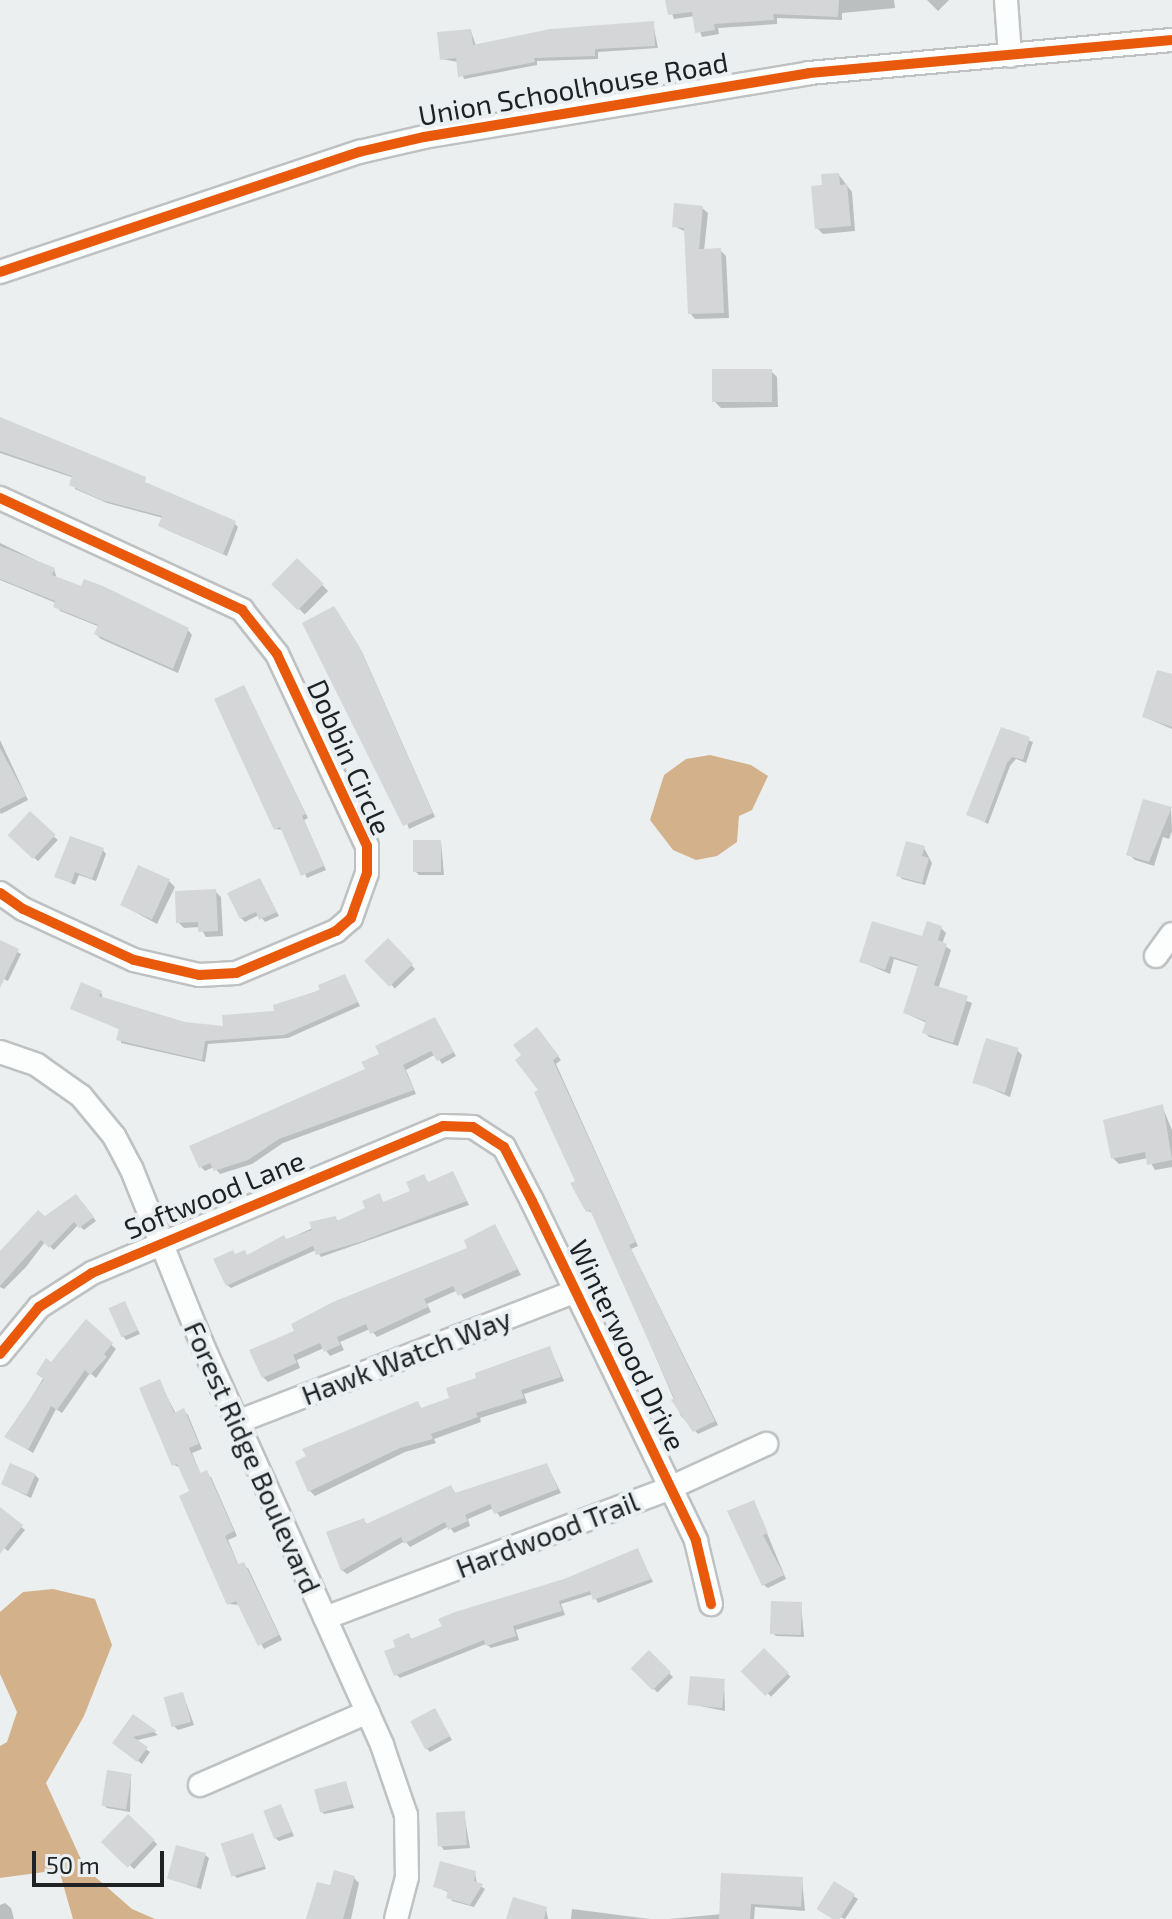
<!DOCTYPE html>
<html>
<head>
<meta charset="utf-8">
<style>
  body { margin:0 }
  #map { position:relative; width:1172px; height:1919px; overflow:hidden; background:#eceff0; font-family:"Exo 2",sans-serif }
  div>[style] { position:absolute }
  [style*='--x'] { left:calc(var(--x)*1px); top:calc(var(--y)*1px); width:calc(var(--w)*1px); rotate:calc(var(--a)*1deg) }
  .water>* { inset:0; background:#d3b18b }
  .shadow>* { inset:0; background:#0003; transform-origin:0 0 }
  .building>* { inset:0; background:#d4d6d7; transform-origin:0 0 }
  .roads { filter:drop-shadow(2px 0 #bfc1c2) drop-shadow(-2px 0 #bfc1c2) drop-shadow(0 2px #bfc1c2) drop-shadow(0 -2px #bfc1c2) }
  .minor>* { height:22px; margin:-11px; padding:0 11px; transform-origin:11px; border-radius:11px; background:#fcfdfd }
  .cycleway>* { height:10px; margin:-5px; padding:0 5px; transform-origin:5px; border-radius:5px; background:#e8590c }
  span { translate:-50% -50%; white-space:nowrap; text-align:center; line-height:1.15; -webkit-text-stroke:8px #eaf0f2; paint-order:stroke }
  .street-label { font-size:28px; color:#1f2122 }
  .scale { position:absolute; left:32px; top:1851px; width:132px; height:36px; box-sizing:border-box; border:4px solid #1f2122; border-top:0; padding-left:10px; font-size:24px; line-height:28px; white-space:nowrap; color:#1f2122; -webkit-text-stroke:6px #eaf0f2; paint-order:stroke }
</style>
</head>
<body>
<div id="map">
  <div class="water">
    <div style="clip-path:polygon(710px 755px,751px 765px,768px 776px,752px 810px,739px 816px,737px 842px,717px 856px,696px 860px,673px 850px,650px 820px,664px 775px,686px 759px)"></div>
    <div style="clip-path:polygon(53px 1589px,95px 1599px,112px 1645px,84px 1716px,46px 1783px,85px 1868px,132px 1909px,155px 1919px,73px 1919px,59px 1870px,0 1878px,0 1746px,7px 1742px,17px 1712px,0 1674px,0 1612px,23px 1592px)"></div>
  </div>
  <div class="shadow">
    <div style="clip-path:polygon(667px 0,894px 0,895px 8px,842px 13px,842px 20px,777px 18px,777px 24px,718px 28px,719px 34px,702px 37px,695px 16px,674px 19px)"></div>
    <div style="clip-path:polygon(927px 0,949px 0,938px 11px)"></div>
    <div style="clip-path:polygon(653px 23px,658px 48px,598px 52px,598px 59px,537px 61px,537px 65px,464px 79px,458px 62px,442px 59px,471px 31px,476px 46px)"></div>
    <div style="clip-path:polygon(839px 175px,852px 192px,855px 231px,823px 234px,817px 228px,824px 187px)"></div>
    <div style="clip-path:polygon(702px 208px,708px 213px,704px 251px,720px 250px,726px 256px,729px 318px,695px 319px,690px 313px,686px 232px,674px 226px)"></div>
    <div style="clip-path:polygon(771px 371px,777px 377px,778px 407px,721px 408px,715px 402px)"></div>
    <div style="clip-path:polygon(0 418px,234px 523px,238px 527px,227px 556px,165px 529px,163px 518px,107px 503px,75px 489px,74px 478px,0 453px)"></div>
    <div style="clip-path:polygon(0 543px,54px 569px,57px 579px,188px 630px,192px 635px,178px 673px,101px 639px,96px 634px,100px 627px,60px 611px,56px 603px,0 580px)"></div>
    <div style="left:297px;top:560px;width:44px;height:33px;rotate:45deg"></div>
    <div style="clip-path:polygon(338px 613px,362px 652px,435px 817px,409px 829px)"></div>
    <div style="clip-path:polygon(1172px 676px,1172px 729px,1144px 717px)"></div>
    <div style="clip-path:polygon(244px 688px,308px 818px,304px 820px,326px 870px,307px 878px,284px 830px,275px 829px)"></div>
    <div style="clip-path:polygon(1002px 730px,1033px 742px,1026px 763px,1016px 759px,1010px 766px,988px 824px,969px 814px)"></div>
    <div style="clip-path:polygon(0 740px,28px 800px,1px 814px,0 812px)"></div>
    <div style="clip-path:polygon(1171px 809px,1172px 831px,1169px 839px,1163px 837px,1154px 866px,1135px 860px,1129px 854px)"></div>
    <div style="left:30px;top:814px;width:38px;height:29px;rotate:43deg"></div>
    <div style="clip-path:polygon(441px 842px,444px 875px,419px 875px,415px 871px)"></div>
    <div style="clip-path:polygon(924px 848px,932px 863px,925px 885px,902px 879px,899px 875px)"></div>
    <div style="clip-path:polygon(103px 850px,106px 854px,96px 881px,79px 875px,75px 885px,57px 876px)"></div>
    <div style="clip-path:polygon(260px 880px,279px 916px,265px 922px,259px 915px,245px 922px,241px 918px)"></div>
    <div style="clip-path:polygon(169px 881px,175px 887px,157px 924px,122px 905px)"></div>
    <div style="clip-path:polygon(215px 891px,221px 897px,223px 936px,206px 937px,200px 927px,184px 928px,178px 922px)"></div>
    <div style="clip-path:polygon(941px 928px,946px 933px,942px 944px,951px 950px,938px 989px,972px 1003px,958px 1046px,929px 1037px,924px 1032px,927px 1023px,905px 1013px,920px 967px,894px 959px,890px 974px,862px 962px)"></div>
    <div style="left:388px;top:941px;width:39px;height:28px;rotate:46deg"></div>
    <div style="clip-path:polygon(0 942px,21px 954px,8px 981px,0 977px)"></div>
    <div style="clip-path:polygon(345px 976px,360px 1006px,288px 1038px,208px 1044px,205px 1062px,121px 1043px,121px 1030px,72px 1008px,101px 992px,103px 999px,185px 1024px,225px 1029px,277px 1013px)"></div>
    <div style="clip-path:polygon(435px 1019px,456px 1056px,442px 1064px,436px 1054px,406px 1070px,416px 1094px,283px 1143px,252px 1164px,220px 1174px,214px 1167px,205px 1171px,201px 1167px,192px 1147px,367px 1070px)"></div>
    <div style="clip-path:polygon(540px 1033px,561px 1060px,556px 1064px,638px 1246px,631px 1249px,718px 1425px,698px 1434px,681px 1416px,594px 1213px,587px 1211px,541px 1091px)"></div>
    <div style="clip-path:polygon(1016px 1049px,1022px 1055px,1010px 1097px,975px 1082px)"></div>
    <div style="clip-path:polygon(1162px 1106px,1172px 1130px,1172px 1167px,1155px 1170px,1148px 1158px,1119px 1164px,1113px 1158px)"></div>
    <div style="clip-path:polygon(453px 1173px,469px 1205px,321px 1257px,316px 1250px,231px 1288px,227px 1285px,236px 1256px,248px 1257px,335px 1218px,339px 1222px,368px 1210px,379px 1196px,385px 1204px,412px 1192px,424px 1177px,429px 1183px)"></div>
    <div style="clip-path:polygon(80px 1200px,96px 1221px,84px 1230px,78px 1225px,54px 1250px,45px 1242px,26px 1267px,4px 1289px,0 1287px,0 1253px)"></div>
    <div style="clip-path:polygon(495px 1227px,521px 1275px,464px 1299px,458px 1290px,427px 1304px,431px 1312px,377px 1337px,370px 1329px,340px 1342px,344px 1350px,330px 1356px,324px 1348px,297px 1360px,300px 1368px,268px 1382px,263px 1377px,252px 1351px,470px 1249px)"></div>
    <div style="clip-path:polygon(124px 1303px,140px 1334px,126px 1340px,123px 1336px)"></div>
    <div style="clip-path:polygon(86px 1322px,116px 1349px,96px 1378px,90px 1373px,62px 1413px,56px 1409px,33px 1453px,7px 1437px,52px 1364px)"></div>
    <div style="clip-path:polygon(550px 1348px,564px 1381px,524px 1394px,527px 1403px,480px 1418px,481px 1422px,434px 1439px,436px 1443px,405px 1452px,315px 1496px,310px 1491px,297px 1463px,417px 1403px,422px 1409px,452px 1399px,479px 1379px)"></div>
    <div style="clip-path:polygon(159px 1381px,176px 1414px,184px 1411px,188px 1415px,202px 1449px,192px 1453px,201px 1475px,211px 1477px,237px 1536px,228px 1540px,239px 1566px,248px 1568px,282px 1640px,264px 1649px,240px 1605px,229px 1604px,191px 1492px,181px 1468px,174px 1465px)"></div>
    <div style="clip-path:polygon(547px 1465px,561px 1493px,500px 1517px,494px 1508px,468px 1519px,470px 1526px,454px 1533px,449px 1526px,410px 1547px,405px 1541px,347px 1574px,342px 1570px,363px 1520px,368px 1525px,451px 1487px,457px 1495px)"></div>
    <div style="clip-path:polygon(35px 1475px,39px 1479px,31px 1498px,4px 1485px)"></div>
    <div style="clip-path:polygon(754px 1502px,786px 1579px,768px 1588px,764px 1585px)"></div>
    <div style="clip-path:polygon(0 1510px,25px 1530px,8px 1551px,0 1545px)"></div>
    <div style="clip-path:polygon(638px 1551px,653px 1582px,598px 1603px,593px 1594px,561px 1604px,565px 1615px,516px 1630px,519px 1640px,491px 1648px,486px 1644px,400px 1678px,396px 1674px,398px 1648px,408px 1636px,412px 1639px)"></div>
    <div style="clip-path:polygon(801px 1604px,804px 1637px,776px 1636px,773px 1633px)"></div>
    <div style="left:764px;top:1651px;width:37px;height:28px;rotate:44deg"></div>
    <div style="left:649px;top:1653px;width:34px;height:22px;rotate:45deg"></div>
    <div style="clip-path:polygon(724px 1681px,725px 1711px,690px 1704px)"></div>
    <div style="clip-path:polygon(183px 1694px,194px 1725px,178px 1730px,174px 1726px)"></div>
    <div style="clip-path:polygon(435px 1710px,452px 1740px,430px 1752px,426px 1748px)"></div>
    <div style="clip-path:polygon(134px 1716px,158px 1735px,134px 1741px,150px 1752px,142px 1764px,118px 1746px)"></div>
    <div style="clip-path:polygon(131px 1776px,130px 1812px,107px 1808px,104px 1805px)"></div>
    <div style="clip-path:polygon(346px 1783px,354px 1808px,324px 1814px,321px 1811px)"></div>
    <div style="clip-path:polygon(281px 1806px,294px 1836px,279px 1841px,275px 1838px)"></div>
    <div style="clip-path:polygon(464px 1813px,470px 1848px,444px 1850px,441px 1846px)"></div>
    <div style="left:128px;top:1817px;width:40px;height:34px;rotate:43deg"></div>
    <div style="clip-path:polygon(253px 1835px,266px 1869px,237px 1878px,234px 1875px)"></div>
    <div style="clip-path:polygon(205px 1855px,209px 1858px,201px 1889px,170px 1879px)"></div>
    <div style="clip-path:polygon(475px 1873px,477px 1884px,485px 1889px,474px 1907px,452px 1901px,450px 1893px,435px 1886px)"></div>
    <div style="clip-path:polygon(354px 1878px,359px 1883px,351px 1919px,306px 1919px,318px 1884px,331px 1888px)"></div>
    <div style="clip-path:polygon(802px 1879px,805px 1911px,755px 1907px,754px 1919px,669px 1919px,722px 1914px)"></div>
    <div style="clip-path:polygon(835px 1884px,858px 1899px,845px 1919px,819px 1909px)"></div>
    <div style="clip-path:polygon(5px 1903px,11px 1908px,14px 1919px,0 1919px,0 1905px)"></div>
    <div style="clip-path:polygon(546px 1909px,548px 1919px,508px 1919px)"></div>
    <div style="clip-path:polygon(572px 1909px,650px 1919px,571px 1919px)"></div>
  </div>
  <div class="building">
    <div style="clip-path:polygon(665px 0,839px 0,838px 17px,773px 14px,774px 20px,714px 24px,715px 30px,695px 33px,692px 12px,668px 15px)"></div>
    <div style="clip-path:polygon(654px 21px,655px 46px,595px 49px,595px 56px,534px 58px,535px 62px,458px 77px,456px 58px,440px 60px,437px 32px,471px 29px,473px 45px,550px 29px)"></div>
    <div style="clip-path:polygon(839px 173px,840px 185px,847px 184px,851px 226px,815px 229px,811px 186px,822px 185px,821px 174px)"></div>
    <div style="clip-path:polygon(674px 203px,703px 206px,699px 249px,721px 248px,724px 313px,688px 314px,684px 228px,672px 227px)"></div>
    <div style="left:772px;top:369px;width:33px;height:60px;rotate:90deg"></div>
    <div style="clip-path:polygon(0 417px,146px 477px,145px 482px,236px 521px,223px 554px,158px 526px,162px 516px,101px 500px,69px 485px,72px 476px,0 451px)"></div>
    <div style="clip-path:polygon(0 546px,55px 568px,52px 575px,81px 586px,84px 579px,103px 586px,189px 628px,173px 669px,94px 634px,98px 625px,53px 607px,55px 601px,0 579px)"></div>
    <div style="left:297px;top:558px;width:37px;height:37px;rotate:44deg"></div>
    <div style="clip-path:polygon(334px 606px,359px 646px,433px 813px,403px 826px,302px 623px)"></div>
    <div style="clip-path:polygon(1157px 670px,1172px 674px,1172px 727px,1142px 717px)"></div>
    <div style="clip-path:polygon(244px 685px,306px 814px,302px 816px,324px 866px,301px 876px,280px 827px,274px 830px,214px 699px)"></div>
    <div style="clip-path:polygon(1001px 727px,1030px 737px,1023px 760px,1012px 757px,1007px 763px,985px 822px,966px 815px)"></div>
    <div style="clip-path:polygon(0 748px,26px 796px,0 809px)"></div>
    <div style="clip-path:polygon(1143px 799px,1172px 807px,1149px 862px,1126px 855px)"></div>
    <div style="left:30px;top:811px;width:35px;height:33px;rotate:43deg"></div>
    <div style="clip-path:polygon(70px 836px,104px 848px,92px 879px,75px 872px,71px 883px,54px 877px)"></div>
    <div style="left:413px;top:840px;width:28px;height:32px"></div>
    <div style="clip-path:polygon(906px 841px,925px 846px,922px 856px,929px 858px,922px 883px,896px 876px)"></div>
    <div style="left:138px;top:865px;width:35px;height:44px;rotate:24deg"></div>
    <div style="clip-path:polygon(260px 878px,277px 912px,259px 920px,256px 912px,240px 919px,227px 893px)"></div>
    <div style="clip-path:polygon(216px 889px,218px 931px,198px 932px,198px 922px,176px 923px,175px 891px)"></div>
    <div style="clip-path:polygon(872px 921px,922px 936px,927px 921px,942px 926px,938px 940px,947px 944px,934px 985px,968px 996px,953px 1043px,922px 1033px,926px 1021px,903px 1013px,918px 965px,890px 956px,885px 970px,859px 962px)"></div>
    <div style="left:388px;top:938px;width:36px;height:33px;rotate:46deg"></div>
    <div style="clip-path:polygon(0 940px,19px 949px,0 988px)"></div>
    <div style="clip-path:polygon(345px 974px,358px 1002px,284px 1035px,205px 1041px,202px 1060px,116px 1040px,119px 1029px,70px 1009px,81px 982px,102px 991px,99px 996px,185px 1022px,223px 1026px,222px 1015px,274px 1011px,273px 1005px,320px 990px,318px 985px)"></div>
    <div style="clip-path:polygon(435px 1017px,454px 1052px,437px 1061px,431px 1051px,403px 1065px,414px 1090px,279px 1139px,248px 1160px,214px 1171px,210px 1163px,199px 1168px,189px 1146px,365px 1069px,361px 1062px,379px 1054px,375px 1046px)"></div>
    <div style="clip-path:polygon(537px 1027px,559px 1056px,553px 1060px,636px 1242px,629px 1245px,715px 1421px,693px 1432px,671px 1400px,674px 1398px,590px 1210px,586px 1212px,570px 1183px,575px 1181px,534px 1092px,538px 1090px,515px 1060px,521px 1055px,513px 1045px)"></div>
    <div style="left:986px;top:1038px;width:34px;height:47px;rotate:17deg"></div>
    <div style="clip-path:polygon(1163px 1104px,1172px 1160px,1147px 1165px,1145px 1152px,1111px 1159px,1103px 1120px)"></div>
    <div style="clip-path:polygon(453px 1171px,467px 1201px,360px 1242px,316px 1255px,313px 1246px,226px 1286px,213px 1259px,233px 1250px,235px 1254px,245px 1250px,247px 1255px,284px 1235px,286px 1239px,312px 1230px,309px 1222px,336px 1216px,337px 1221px,365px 1208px,362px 1201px,380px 1193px,383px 1202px,410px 1191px,406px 1182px,424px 1174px,428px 1182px)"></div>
    <div style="clip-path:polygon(76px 1194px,94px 1217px,79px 1228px,74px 1222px,49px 1248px,41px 1240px,0 1286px,0 1251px,38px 1210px,45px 1216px)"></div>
    <div style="clip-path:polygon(495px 1224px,518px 1269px,458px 1296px,453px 1286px,424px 1299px,428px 1307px,370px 1334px,366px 1324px,337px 1337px,340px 1345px,324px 1352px,320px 1343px,293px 1355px,297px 1363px,262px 1378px,249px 1350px,294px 1331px,291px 1324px,333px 1302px,467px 1248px,464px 1240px)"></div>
    <div style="left:125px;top:1301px;width:32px;height:18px;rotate:66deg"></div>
    <div style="clip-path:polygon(86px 1319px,113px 1343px,104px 1354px,107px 1357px,90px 1375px,85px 1370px,57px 1410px,51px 1406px,28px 1450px,4px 1437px,44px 1379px,36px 1374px,46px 1358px,51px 1362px)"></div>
    <div style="clip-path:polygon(550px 1346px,561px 1377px,521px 1390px,524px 1398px,476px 1413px,478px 1417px,431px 1434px,433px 1439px,400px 1448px,308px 1492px,295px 1462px,306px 1456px,302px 1449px,418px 1401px,421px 1408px,449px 1398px,446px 1388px,476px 1378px,475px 1373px)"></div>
    <div style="clip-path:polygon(160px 1379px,174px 1413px,184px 1408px,199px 1444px,189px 1448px,200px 1473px,207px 1470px,234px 1531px,225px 1536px,238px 1564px,244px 1562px,279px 1635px,258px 1646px,236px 1601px,227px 1605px,179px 1496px,189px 1491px,177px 1464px,172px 1466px,139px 1388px)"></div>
    <div style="left:10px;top:1463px;width:28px;height:23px;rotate:23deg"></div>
    <div style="clip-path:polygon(547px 1463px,558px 1489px,494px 1514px,490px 1504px,465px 1515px,468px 1521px,448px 1530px,445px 1522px,404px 1544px,401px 1537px,341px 1571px,326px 1532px,364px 1518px,366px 1524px,451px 1485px,455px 1493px)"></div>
    <div style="clip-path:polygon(754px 1500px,768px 1533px,763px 1535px,784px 1575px,762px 1586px,727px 1511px)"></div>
    <div style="clip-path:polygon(0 1507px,23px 1525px,0 1554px)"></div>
    <div style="clip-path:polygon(638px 1548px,651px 1579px,593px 1600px,590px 1591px,559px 1601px,562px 1611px,513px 1626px,516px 1636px,486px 1646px,484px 1640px,394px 1676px,384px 1651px,395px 1647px,393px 1640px,409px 1633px,411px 1639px,442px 1626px,438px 1619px,455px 1612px,564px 1579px)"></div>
    <div style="left:771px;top:1601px;width:31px;height:33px;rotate:2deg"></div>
    <div style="left:764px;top:1648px;width:35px;height:33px;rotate:45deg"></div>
    <div style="left:649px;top:1650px;width:31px;height:26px;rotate:45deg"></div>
    <div style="left:690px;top:1676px;width:35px;height:29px;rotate:5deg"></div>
    <div style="left:183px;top:1692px;width:31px;height:20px;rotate:75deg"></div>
    <div style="left:435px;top:1708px;width:32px;height:28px;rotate:62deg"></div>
    <div style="clip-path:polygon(133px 1714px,157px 1731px,133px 1737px,148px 1747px,137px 1762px,112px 1743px)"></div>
    <div style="left:107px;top:1770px;width:25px;height:36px;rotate:9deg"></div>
    <div style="left:346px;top:1781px;width:24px;height:33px;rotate:75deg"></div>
    <div style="left:281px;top:1804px;width:30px;height:19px;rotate:69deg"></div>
    <div style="left:465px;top:1811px;width:34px;height:29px;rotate:87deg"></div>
    <div style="left:128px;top:1814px;width:37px;height:39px;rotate:44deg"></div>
    <div style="left:253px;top:1833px;width:35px;height:34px;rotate:72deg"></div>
    <div style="left:176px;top:1845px;width:31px;height:35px;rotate:15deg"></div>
    <div style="clip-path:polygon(440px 1861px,476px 1871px,474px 1881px,483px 1884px,470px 1905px,446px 1898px,448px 1891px,433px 1887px)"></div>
    <div style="clip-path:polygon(334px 1870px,355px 1876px,343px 1919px,306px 1919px,317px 1882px,330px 1885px)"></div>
    <div style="clip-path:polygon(721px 1873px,803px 1877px,801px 1907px,751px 1904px,750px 1919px,719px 1919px)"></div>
    <div style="left:834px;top:1881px;width:25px;height:33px;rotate:32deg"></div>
    <div style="clip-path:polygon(513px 1897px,547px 1907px,544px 1919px,506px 1919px)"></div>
  </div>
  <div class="roads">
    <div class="minor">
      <div style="--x:1006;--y:0;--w:56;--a:85.9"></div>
      <div style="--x:0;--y:272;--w:379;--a:-18.5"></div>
      <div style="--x:359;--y:152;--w:67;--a:-13"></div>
      <div style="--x:424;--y:137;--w:390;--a:-9.4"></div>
      <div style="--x:809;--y:73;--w:364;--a:-5.2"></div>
      <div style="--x:0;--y:498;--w:267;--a:24.8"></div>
      <div style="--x:242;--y:610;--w:56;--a:51.5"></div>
      <div style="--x:277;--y:654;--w:212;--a:64.9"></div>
      <div style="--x:367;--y:846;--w:27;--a:90"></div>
      <div style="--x:367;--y:873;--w:48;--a:109.6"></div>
      <div style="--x:351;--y:918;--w:20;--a:139"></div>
      <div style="--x:336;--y:931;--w:108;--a:157.2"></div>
      <div style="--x:236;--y:973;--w:37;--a:177"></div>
      <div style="--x:199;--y:975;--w:67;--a:-167"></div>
      <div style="--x:134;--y:960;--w:122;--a:-155.3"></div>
      <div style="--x:23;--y:909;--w:28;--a:-145"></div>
      <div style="--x:1156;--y:956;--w:27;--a:-54"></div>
      <div style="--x:0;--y:1052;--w:39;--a:19"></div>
      <div style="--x:37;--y:1065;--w:54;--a:35.2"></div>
      <div style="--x:81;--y:1096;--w:52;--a:50.5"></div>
      <div style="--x:114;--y:1136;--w:38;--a:62"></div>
      <div style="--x:132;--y:1170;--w:188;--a:68.1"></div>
      <div style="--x:202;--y:1344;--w:440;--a:65.8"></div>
      <div style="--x:382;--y:1745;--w:74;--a:71.1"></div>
      <div style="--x:406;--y:1815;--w:62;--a:89.1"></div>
      <div style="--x:407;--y:1877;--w:43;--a:104.7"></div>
      <div style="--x:0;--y:1354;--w:61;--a:-50.3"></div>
      <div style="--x:39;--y:1307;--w:63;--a:-32.7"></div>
      <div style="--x:92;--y:1273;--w:381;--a:-22.7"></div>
      <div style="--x:443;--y:1126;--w:30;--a:2"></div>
      <div style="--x:473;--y:1127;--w:37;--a:33"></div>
      <div style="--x:504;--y:1147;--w:61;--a:62.6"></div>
      <div style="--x:532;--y:1201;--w:377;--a:64.2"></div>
      <div style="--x:696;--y:1541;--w:65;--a:76.6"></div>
      <div style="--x:237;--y:1422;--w:363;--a:-21.1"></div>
      <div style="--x:325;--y:1618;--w:369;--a:-20.6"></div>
      <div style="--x:670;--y:1488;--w:106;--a:-24.6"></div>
      <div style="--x:200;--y:1785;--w:183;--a:-23.5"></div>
    </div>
  </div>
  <div class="cycleway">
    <div style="--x:0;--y:272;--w:379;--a:-18.5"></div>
    <div style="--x:359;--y:152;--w:67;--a:-13"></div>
    <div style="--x:424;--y:137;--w:390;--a:-9.4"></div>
    <div style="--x:809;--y:73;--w:364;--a:-5.2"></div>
    <div style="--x:0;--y:498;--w:267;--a:24.8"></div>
    <div style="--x:242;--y:610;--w:56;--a:51.5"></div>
    <div style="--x:277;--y:654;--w:212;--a:64.9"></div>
    <div style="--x:367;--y:846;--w:27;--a:90"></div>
    <div style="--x:367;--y:873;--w:48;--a:109.6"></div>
    <div style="--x:351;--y:918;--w:20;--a:139"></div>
    <div style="--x:336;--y:931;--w:108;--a:157.2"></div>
    <div style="--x:236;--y:973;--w:37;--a:177"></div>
    <div style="--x:199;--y:975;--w:67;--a:-167"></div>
    <div style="--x:134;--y:960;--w:122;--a:-155.3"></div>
    <div style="--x:23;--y:909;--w:28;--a:-145"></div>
    <div style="--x:0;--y:1354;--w:61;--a:-50.3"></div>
    <div style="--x:39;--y:1307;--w:63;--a:-32.7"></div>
    <div style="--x:92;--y:1273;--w:381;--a:-22.7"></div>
    <div style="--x:443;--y:1126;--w:30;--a:2"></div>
    <div style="--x:473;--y:1127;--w:37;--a:33"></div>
    <div style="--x:504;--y:1147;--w:61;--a:62.6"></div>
    <div style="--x:532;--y:1201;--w:377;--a:64.2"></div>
    <div style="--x:696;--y:1541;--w:65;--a:76.6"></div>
  </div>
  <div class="street-label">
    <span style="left:573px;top:88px;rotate:-10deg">Union Schoolhouse Road</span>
    <span style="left:350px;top:757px;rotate:66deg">Dobbin Circle</span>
    <span style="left:214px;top:1194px;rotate:-22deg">Softwood Lane</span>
    <span style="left:628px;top:1345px;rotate:64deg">Winterwood Drive</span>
    <span style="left:406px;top:1356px;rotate:-21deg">Hawk Watch Way</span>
    <span style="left:253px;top:1457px;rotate:66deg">Forest Ridge Boulevard</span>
    <span style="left:547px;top:1534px;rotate:-21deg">Hardwood Trail</span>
  </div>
  <div class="scale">50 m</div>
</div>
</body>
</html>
